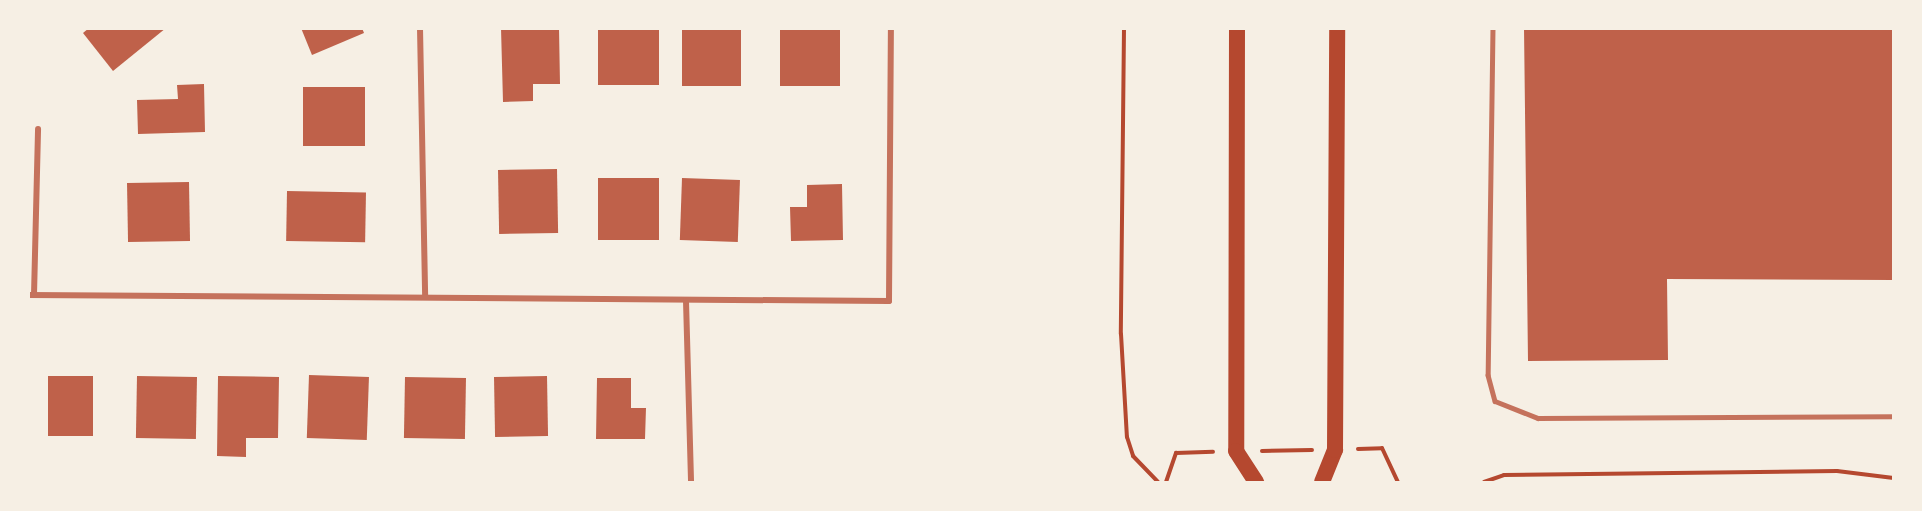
<!DOCTYPE html>
<html>
<head>
<meta charset="utf-8">
<style>
  body { margin:0 }
  #map { position:relative; width:1922px; height:511px; overflow:hidden; background:#f6efe4; font-family:"Source Sans 3",sans-serif }
  div>[style] { position:absolute }
  [style*='--x'] { left:calc(var(--x)*1px); top:calc(var(--y)*1px); width:calc(var(--w)*1px); rotate:calc(var(--a)*1deg) }
  .building>* { inset:0; background:#bf614a; transform-origin:0 0 }
  .path>* { height:4px; margin:-2px; padding:0 2px; transform-origin:2px; border-radius:2px; background:#b5482f }
  .service>* { height:4.5px; margin:-2.25px; padding:0 2.25px; transform-origin:2.25px; border-radius:2.25px; background:#c5725c }
  .minor>* { height:6px; margin:-3px; padding:0 3px; transform-origin:3px; border-radius:3px; background:#c5725c }
  .trunk>* { height:16px; margin:-8px; padding:0 8px; transform-origin:8px; border-radius:8px; background:#b5482f }
  span { translate:-50% -50%; white-space:nowrap; text-align:center; line-height:1.15; -webkit-text-stroke:6px #f6efe4; paint-order:stroke }
  .frame { position:absolute; inset:0; border:30px solid #f6efe4; pointer-events:none }
</style>
</head>
<body>
<div id="map">
  <div class="building">
    <div style="clip-path:polygon(89px 28px,166px 28px,113px 71px,83px 33px)"></div>
    <div style="clip-path:polygon(301px 28px,362px 28px,364px 33px,312px 55px)"></div>
    <div style="clip-path:polygon(501px 28px,559px 28px,560px 84px,533px 84px,533px 101px,503px 102px)"></div>
    <div style="left:598px;top:28px;width:61px;height:57px"></div>
    <div style="left:682px;top:28px;width:59px;height:58px"></div>
    <div style="left:780px;top:28px;width:60px;height:58px"></div>
    <div style="clip-path:polygon(1524px 28px,1894px 28px,1894px 280px,1667px 279px,1668px 360px,1528px 361px)"></div>
    <div style="clip-path:polygon(204px 84px,205px 132px,138px 134px,137px 100px,178px 99px,177px 85px)"></div>
    <div style="left:303px;top:87px;width:62px;height:59px"></div>
    <div style="left:557px;top:169px;width:64px;height:59px;rotate:89deg"></div>
    <div style="left:598px;top:178px;width:61px;height:62px"></div>
    <div style="left:682px;top:178px;width:58px;height:62px;rotate:2deg"></div>
    <div style="left:189px;top:182px;width:59px;height:62px;rotate:89deg"></div>
    <div style="clip-path:polygon(842px 184px,843px 240px,791px 241px,790px 207px,807px 207px,807px 185px)"></div>
    <div style="left:287px;top:191px;width:79px;height:50px;rotate:1deg"></div>
    <div style="left:309px;top:375px;width:60px;height:63px;rotate:2deg"></div>
    <div style="left:48px;top:376px;width:45px;height:60px"></div>
    <div style="left:137px;top:376px;width:60px;height:62px;rotate:1deg"></div>
    <div style="clip-path:polygon(218px 376px,279px 377px,278px 438px,246px 438px,246px 457px,217px 456px)"></div>
    <div style="left:547px;top:376px;width:60px;height:53px;rotate:89deg"></div>
    <div style="left:405px;top:377px;width:61px;height:61px;rotate:1deg"></div>
    <div style="clip-path:polygon(597px 378px,631px 378px,631px 408px,646px 408px,645px 439px,596px 439px)"></div>
  </div>
  <div class="path">
    <div style="--x:1124;--y:28;--w:306;--a:90.6"></div>
    <div style="--x:1121;--y:334;--w:103;--a:86.7"></div>
    <div style="--x:1127;--y:437;--w:20;--a:72"></div>
    <div style="--x:1133;--y:456;--w:36;--a:46"></div>
    <div style="--x:1358;--y:449;--w:24;--a:-2"></div>
    <div style="--x:1382;--y:448;--w:38;--a:65"></div>
    <div style="--x:1262;--y:451;--w:50;--a:-1.1"></div>
    <div style="--x:1166;--y:482;--w:31;--a:-71"></div>
    <div style="--x:1176;--y:453;--w:37;--a:-2"></div>
    <div style="--x:1484;--y:482;--w:21;--a:-19"></div>
    <div style="--x:1504;--y:475;--w:333;--a:-0.7"></div>
    <div style="--x:1837;--y:471;--w:57;--a:7"></div>
  </div>
  <div class="service">
    <div style="--x:1493;--y:28;--w:347;--a:90.8"></div>
    <div style="--x:1488;--y:375;--w:27;--a:75"></div>
    <div style="--x:1495;--y:401;--w:46;--a:21.6"></div>
    <div style="--x:1538;--y:418;--w:356;--a:-0.3"></div>
  </div>
  <div class="minor">
    <div style="--x:420;--y:28;--w:267;--a:88.9"></div>
    <div style="--x:28;--y:295;--w:861;--a:0.4"></div>
    <div style="--x:889;--y:301;--w:273;--a:-89.6"></div>
    <div style="--x:34;--y:295;--w:166;--a:-88.6"></div>
    <div style="--x:686;--y:301;--w:181;--a:88.4"></div>
  </div>
  <div class="trunk">
    <div style="--x:1237;--y:28;--w:423;--a:90.1"></div>
    <div style="--x:1236;--y:451;--w:37;--a:57"></div>
    <div style="--x:1322;--y:482;--w:35;--a:-68"></div>
    <div style="--x:1335;--y:450;--w:422;--a:-89.7"></div>
  </div>
  <div class="frame"></div>
</div>
</body>
</html>
